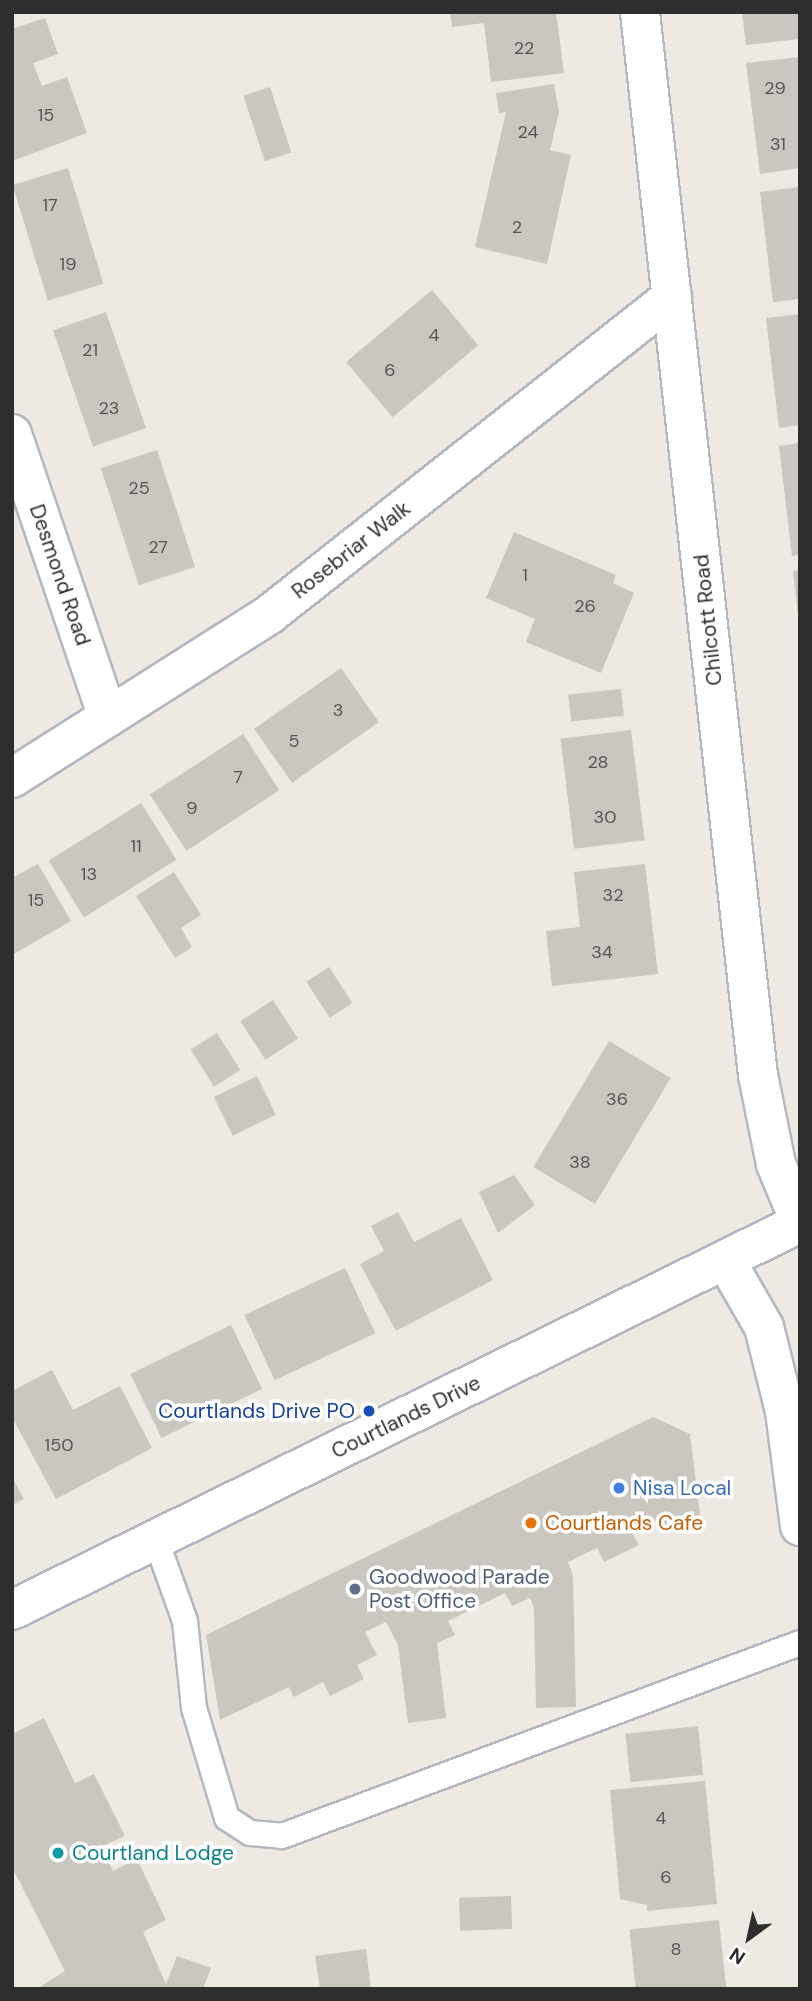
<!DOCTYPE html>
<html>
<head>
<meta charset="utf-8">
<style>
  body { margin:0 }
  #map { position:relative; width:812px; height:2001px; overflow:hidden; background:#eee9e2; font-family:"DM Sans",sans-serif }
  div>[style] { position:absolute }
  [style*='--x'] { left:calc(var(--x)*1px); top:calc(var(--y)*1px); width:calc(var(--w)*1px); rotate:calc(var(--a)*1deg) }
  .building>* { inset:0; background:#cac7c0; transform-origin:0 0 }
  .roads { filter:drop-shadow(2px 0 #b5b7c0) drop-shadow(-2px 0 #b5b7c0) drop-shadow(0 2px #b5b7c0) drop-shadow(0 -2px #b5b7c0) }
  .service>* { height:24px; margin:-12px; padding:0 12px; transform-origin:12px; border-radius:12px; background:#fff }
  .minor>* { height:38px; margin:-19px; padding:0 19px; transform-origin:19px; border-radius:19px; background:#fff }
  .tertiary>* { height:38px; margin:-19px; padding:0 19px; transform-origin:19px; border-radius:19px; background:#fff }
  .dots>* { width:19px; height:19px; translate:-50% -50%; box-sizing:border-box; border:4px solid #fff; border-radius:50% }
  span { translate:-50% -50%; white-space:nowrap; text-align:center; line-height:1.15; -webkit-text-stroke:7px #fff; paint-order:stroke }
  .number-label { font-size:18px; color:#555452 }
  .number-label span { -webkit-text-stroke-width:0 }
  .street-label { font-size:21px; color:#2e2e2e }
  .transit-label { font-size:21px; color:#164399 }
  .right { translate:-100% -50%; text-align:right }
  .shop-label { font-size:21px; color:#366cbe }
  .left { translate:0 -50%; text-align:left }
  .food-label { font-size:21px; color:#c56008 }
  .service-label { font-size:21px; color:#4e5e75 }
  .culture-label { font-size:21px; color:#0d838f }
  .frame { position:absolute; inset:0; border:14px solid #2e2e2e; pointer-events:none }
  .north { position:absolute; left:714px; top:1903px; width:70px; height:70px; -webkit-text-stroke:5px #fff; paint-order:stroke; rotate:213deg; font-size:19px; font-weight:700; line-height:28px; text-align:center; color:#2e2e2e }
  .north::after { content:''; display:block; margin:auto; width:24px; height:32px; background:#2e2e2e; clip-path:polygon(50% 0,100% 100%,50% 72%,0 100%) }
</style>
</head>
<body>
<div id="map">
  <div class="building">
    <div style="clip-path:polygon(450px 12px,556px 12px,564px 73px,491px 82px,484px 23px,452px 27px)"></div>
    <div style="clip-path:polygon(742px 12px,800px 12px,800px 39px,746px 45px)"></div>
    <div style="clip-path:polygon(45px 18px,58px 54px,33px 63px,42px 86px,67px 77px,87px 133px,12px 161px,12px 29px)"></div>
    <div style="clip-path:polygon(800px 57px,800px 168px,760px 174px,746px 63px)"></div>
    <div style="clip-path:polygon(554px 84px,559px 112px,550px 150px,571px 155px,547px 264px,475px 247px,506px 112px,499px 113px,496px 93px)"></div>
    <div style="left:270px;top:87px;width:69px;height:28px;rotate:72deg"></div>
    <div style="left:68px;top:168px;width:121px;height:58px;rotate:73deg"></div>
    <div style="clip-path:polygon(800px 187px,800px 299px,773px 302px,760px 192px)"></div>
    <div style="left:432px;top:290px;width:72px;height:112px;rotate:50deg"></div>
    <div style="left:106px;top:312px;width:123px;height:56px;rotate:71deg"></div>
    <div style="clip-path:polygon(800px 314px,800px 425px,779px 428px,766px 318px)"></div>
    <div style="clip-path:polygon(800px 443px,800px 555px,792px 556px,779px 446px)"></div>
    <div style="left:157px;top:450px;width:123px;height:59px;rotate:72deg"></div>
    <div style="clip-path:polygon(514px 532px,616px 575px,613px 583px,634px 593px,601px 673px,526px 642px,535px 619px,486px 598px)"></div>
    <div style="clip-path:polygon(800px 570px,800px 615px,798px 615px,793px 571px)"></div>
    <div style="left:341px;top:668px;width:66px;height:106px;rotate:55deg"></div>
    <div style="left:621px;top:689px;width:27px;height:53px;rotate:84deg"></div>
    <div style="left:631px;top:730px;width:111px;height:71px;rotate:83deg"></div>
    <div style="left:243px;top:734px;width:67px;height:111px;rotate:57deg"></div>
    <div style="left:141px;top:803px;width:67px;height:109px;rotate:58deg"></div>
    <div style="clip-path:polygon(38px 864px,71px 921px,12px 955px,12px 878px)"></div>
    <div style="clip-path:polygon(645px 864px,658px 974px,552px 986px,546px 931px,580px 927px,574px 872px)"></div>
    <div style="clip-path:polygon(174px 872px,201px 915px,181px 928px,192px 947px,175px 958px,136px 896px)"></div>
    <div style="left:329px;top:967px;width:43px;height:27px;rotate:57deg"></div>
    <div style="left:273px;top:1000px;width:46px;height:39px;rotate:57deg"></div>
    <div style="left:217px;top:1033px;width:44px;height:31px;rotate:58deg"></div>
    <div style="left:609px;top:1041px;width:72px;height:147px;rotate:31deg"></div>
    <div style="left:257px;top:1076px;width:43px;height:48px;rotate:64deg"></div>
    <div style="clip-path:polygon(514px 1175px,535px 1205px,498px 1233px,479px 1192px)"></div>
    <div style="clip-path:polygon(398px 1212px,414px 1242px,461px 1218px,493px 1280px,396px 1331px,360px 1264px,384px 1251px,371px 1226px)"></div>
    <div style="left:345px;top:1268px;width:72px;height:111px;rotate:65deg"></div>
    <div style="left:231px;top:1325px;width:71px;height:112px;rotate:64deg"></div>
    <div style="clip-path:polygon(52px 1370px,73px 1410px,120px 1386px,152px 1448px,56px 1499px,12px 1417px,12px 1391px)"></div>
    <div style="clip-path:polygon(653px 1417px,690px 1434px,700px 1515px,667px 1531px,661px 1519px,632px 1533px,639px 1545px,604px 1562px,597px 1548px,568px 1562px,573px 1575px,576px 1707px,536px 1708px,534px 1608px,530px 1598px,512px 1606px,505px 1593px,448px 1621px,455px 1635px,437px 1643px,446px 1718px,408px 1723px,398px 1645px,386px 1622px,365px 1632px,377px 1655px,357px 1665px,364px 1679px,330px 1696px,323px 1682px,294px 1697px,289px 1687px,220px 1720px,206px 1635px)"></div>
    <div style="clip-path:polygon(12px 1477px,24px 1499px,12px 1505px)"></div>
    <div style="clip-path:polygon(44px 1718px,75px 1783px,94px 1774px,125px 1836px,100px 1847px,113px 1871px,137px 1859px,166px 1920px,143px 1932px,166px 1984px,177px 1956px,211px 1968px,203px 1989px,37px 1989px,65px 1971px,12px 1867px,12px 1734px)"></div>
    <div style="left:698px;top:1726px;width:49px;height:73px;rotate:84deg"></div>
    <div style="clip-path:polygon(705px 1781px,717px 1904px,647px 1911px,647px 1905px,620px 1899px,610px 1790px)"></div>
    <div style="left:511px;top:1896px;width:33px;height:52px;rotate:88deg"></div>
    <div style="left:719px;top:1920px;width:69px;height:90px;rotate:84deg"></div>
    <div style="clip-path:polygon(366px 1949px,371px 1989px,320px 1989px,315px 1956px)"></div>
  </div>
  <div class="roads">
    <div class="service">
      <div style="--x:156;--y:1540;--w:86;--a:70.3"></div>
      <div style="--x:185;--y:1621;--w:87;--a:84.1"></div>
      <div style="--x:194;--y:1708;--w:115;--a:73.3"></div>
      <div style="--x:227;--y:1818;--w:27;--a:33"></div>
      <div style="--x:250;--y:1833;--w:32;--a:5"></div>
      <div style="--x:282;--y:1836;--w:553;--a:-20.43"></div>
    </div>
    <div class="minor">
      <div style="--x:640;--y:12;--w:1070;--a:83.67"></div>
      <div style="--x:758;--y:1075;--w:91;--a:78.6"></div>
      <div style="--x:776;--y:1164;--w:63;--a:67.5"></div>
      <div style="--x:12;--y:434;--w:299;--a:71.3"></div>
      <div style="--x:12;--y:778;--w:306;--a:-32.4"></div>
      <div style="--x:270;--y:614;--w:512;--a:-38.26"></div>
      <div style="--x:726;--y:1261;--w:76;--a:60.1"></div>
      <div style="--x:764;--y:1327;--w:87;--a:76"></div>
      <div style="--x:785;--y:1411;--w:116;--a:82.6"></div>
    </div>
    <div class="tertiary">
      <div style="--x:12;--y:1610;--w:878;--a:-26.16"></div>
    </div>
  </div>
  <div class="dots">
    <div style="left:369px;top:1411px;background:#1a4fb4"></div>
    <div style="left:619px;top:1488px;background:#3f7fe0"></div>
    <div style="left:531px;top:1523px;background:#e8710a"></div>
    <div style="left:355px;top:1589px;background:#5c6f8a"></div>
    <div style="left:58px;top:1853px;background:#0f9aa8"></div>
  </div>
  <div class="number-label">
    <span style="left:524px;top:48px">22</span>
    <span style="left:775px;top:88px">29</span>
    <span style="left:46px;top:115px">15</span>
    <span style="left:528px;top:132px">24</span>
    <span style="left:778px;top:144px">31</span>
    <span style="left:50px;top:205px">17</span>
    <span style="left:517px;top:227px">2</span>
    <span style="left:68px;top:264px">19</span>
    <span style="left:434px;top:335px">4</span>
    <span style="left:90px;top:350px">21</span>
    <span style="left:390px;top:370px">6</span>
    <span style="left:109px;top:408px">23</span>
    <span style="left:139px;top:488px">25</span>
    <span style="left:158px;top:547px">27</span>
    <span style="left:525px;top:575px">1</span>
    <span style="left:585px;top:606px">26</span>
    <span style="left:338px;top:710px">3</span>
    <span style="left:294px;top:741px">5</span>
    <span style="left:598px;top:762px">28</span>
    <span style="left:238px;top:777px">7</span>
    <span style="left:192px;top:808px">9</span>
    <span style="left:605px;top:817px">30</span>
    <span style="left:136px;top:846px">11</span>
    <span style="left:89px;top:874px">13</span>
    <span style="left:613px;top:895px">32</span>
    <span style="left:36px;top:900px">15</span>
    <span style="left:602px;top:952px">34</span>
    <span style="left:617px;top:1099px">36</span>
    <span style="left:580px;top:1162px">38</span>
    <span style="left:59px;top:1445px">150</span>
    <span style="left:661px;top:1818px">4</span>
    <span style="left:666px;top:1877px">6</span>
    <span style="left:676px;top:1949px">8</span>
  </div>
  <div class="street-label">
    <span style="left:351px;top:550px;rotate:-38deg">Rosebriar Walk</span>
    <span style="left:60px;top:575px;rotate:71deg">Desmond Road</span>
    <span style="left:708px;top:620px;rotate:-96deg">Chilcott Road</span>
    <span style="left:406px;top:1417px;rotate:-26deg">Courtlands Drive</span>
  </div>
  <div class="transit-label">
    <span class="right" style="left:355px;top:1411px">Courtlands Drive PO</span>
  </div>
  <div class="shop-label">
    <span class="left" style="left:633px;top:1488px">Nisa Local</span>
  </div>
  <div class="food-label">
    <span class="left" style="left:545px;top:1523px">Courtlands Cafe</span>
  </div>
  <div class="service-label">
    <span class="left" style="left:369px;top:1589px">Goodwood Parade<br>Post Office</span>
  </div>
  <div class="culture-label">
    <span class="left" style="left:72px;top:1853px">Courtland Lodge</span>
  </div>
  <div class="frame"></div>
  <div class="north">N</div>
</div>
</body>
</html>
